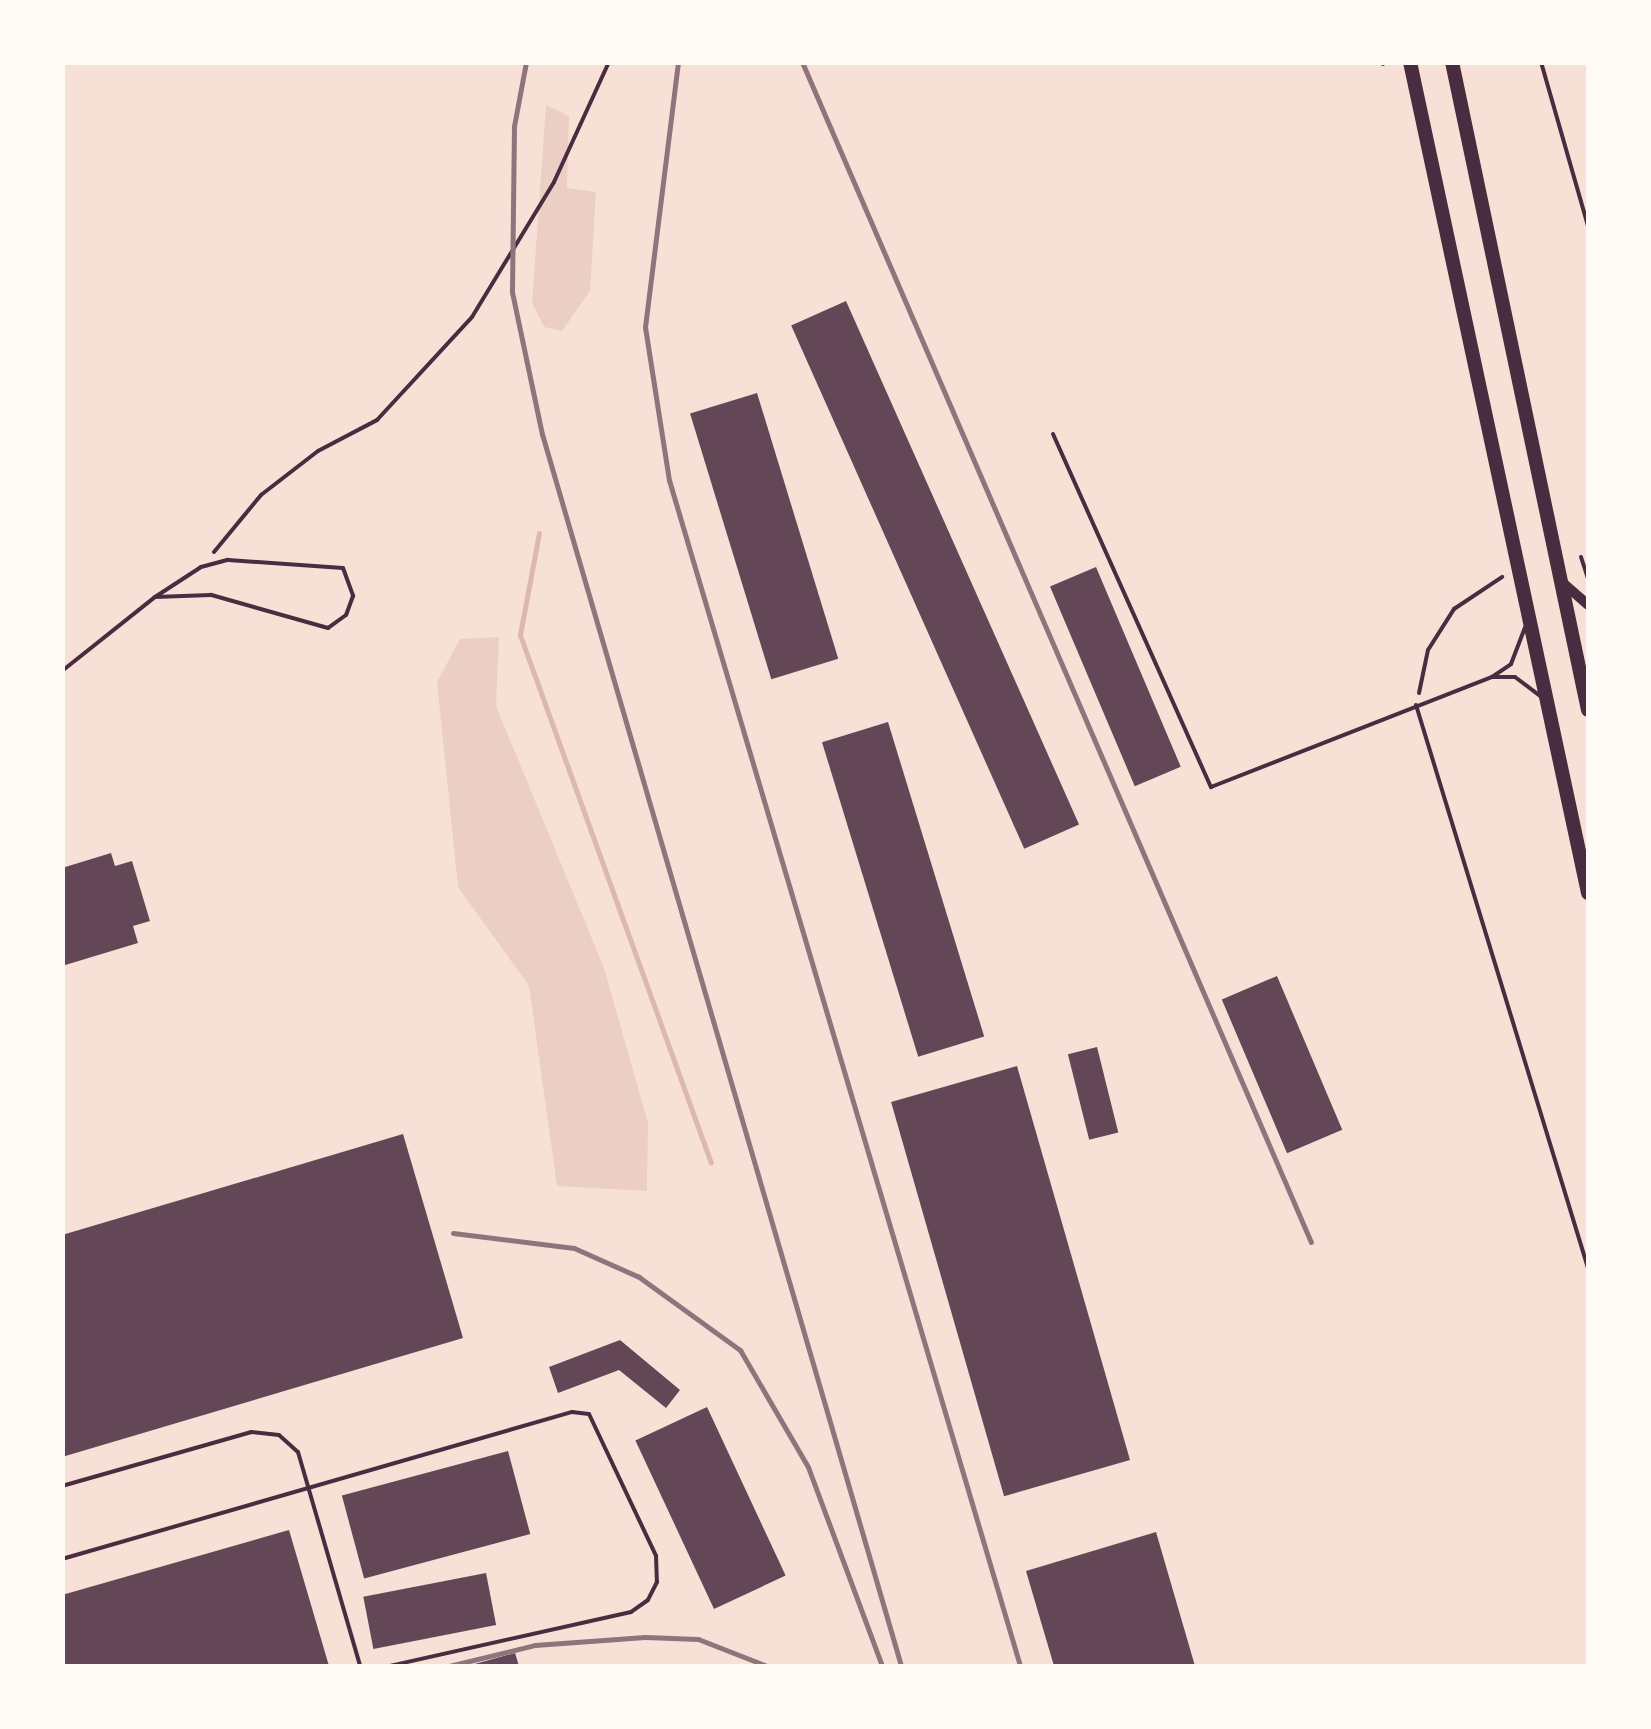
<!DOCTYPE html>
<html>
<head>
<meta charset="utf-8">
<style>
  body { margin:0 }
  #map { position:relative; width:1651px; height:1729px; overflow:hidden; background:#f7e1d7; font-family:"Exo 2",sans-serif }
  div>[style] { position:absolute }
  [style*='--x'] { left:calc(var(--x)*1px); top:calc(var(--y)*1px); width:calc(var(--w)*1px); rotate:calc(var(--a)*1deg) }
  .green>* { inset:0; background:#ebcfc5 }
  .stream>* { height:5px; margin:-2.5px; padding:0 2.5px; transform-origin:2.5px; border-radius:2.5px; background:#dcb8b0 }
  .building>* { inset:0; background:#644757; transform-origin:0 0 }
  .path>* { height:4px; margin:-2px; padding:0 2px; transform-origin:2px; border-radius:2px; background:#4a2c40 }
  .service>* { height:4px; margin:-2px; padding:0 2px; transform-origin:2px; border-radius:2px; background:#4a2c40 }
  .tertiary>* { height:10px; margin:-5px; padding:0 5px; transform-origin:5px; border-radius:5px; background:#4a2c40 }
  .trunk>* { height:14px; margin:-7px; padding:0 7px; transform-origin:7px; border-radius:7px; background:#4a2c40 }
  .rail>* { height:5px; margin:-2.5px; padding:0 2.5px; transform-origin:2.5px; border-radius:2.5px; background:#8f747c }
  span { translate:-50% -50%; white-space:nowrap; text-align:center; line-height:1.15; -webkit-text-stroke:10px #fffaf5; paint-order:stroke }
  .frame { position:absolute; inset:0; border:65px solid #fffaf5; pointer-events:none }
</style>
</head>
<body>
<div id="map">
  <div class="green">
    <div style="clip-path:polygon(546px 105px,569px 116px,567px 188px,596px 192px,590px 291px,562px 331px,544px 327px,532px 303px)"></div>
    <div style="clip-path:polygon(499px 637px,496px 706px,604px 968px,648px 1123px,647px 1191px,557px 1186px,529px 986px,458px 887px,437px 682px,460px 639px)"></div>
  </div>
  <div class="stream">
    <div style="--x:539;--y:533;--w:104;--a:100.6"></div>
    <div style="--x:520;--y:635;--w:561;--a:70.11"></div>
  </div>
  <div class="building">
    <div style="left:846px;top:301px;width:573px;height:60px;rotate:66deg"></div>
    <div style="left:757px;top:393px;width:278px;height:70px;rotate:73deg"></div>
    <div style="left:1096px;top:567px;width:217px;height:50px;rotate:67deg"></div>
    <div style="left:888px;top:722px;width:329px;height:69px;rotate:73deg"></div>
    <div style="clip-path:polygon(111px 853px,115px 866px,132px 861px,150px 921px,133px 926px,138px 943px,62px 966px,62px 868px)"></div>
    <div style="left:1277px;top:976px;width:167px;height:60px;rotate:67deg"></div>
    <div style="left:1097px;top:1047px;width:88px;height:30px;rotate:76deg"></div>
    <div style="left:1017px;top:1066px;width:410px;height:131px;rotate:74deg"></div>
    <div style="clip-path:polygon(403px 1134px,463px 1338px,62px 1457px,62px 1235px)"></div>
    <div style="clip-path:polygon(620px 1340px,680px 1390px,666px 1408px,619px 1370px,558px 1393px,549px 1367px)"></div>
    <div style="left:707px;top:1407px;width:186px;height:79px;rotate:65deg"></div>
    <div style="left:508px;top:1451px;width:86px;height:172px;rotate:75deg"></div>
    <div style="clip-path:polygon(289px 1530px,329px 1666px,62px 1666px,62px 1595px)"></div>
    <div style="clip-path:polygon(1156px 1532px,1195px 1666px,1054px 1666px,1026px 1571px)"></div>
    <div style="left:486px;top:1573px;width:53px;height:125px;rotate:79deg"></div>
    <div style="clip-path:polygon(515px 1653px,519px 1666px,471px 1666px,471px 1665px)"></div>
  </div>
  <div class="path">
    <div style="--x:1383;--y:62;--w:2;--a:90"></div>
    <div style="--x:1541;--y:62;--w:171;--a:74"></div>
    <div style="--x:214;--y:552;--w:74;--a:-50.5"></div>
    <div style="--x:261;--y:495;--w:72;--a:-37.7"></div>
    <div style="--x:318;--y:451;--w:67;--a:-27.7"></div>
    <div style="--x:377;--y:420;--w:140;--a:-47.3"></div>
    <div style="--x:472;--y:317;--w:158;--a:-58.7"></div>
    <div style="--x:554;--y:182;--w:132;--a:-65.4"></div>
    <div style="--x:1581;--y:557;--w:22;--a:72"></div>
    <div style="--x:1419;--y:693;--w:44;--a:-78.2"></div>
    <div style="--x:1428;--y:650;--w:49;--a:-57.6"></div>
    <div style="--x:1454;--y:609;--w:58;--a:-33.7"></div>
  </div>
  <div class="service">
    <div style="--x:1053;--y:434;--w:387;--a:65.9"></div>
    <div style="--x:1211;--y:787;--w:302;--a:-21.4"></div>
    <div style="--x:1492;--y:677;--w:23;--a:-34"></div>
    <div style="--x:1511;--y:664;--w:39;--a:-69"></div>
    <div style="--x:62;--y:671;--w:119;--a:-38.5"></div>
    <div style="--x:155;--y:597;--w:55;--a:-33.1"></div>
    <div style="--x:201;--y:567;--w:28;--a:-15"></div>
    <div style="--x:228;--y:560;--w:115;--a:4"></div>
    <div style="--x:343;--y:568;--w:30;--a:70"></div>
    <div style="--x:353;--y:596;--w:20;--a:110"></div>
    <div style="--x:346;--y:615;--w:22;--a:144"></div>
    <div style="--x:328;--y:628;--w:122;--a:-164.2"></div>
    <div style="--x:211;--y:595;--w:56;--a:178"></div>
    <div style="--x:1492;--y:677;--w:23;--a:0"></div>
    <div style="--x:1515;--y:677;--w:31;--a:37"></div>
    <div style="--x:1416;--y:705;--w:589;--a:73.01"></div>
    <div style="--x:62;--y:1084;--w:1;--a:0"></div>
    <div style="--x:62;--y:1486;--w:197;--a:-15.9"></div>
    <div style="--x:251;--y:1432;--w:28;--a:6"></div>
    <div style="--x:279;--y:1435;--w:25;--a:42"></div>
    <div style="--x:298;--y:1452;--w:223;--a:73.8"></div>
    <div style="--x:62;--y:1559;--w:531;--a:-16.08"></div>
    <div style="--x:572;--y:1412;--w:17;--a:7"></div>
    <div style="--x:589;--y:1414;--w:157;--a:64.7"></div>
    <div style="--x:656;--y:1556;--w:26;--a:88"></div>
    <div style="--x:657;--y:1582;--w:20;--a:117"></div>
    <div style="--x:648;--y:1600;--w:21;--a:145"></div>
    <div style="--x:631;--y:1612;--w:247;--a:167.4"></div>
  </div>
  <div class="tertiary">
    <div style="--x:1563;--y:583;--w:33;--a:41"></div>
  </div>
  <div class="trunk">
    <div style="--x:1410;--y:62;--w:850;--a:77.91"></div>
    <div style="--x:1452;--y:62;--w:662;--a:78.15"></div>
  </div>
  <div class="rail">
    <div style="--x:526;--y:62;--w:65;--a:100.6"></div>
    <div style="--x:514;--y:126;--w:166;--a:90.7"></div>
    <div style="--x:512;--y:292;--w:145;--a:78.1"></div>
    <div style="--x:542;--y:434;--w:1283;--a:73.75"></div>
    <div style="--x:678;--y:62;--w:267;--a:97.1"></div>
    <div style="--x:645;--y:327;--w:155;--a:81.1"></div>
    <div style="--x:669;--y:480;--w:1237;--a:73.51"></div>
    <div style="--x:802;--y:62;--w:1285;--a:66.67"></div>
    <div style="--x:453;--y:1233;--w:122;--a:7.1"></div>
    <div style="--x:574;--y:1248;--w:71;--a:24"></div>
    <div style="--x:639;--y:1277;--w:125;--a:35.9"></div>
    <div style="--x:740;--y:1350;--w:135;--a:59.8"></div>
    <div style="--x:808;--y:1467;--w:212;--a:69.6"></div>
    <div style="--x:449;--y:1666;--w:89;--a:-13.7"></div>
    <div style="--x:535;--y:1645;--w:110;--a:-4.2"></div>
    <div style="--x:645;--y:1637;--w:53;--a:2.2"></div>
    <div style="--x:698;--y:1639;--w:74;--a:21.4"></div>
  </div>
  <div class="frame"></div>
</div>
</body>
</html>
